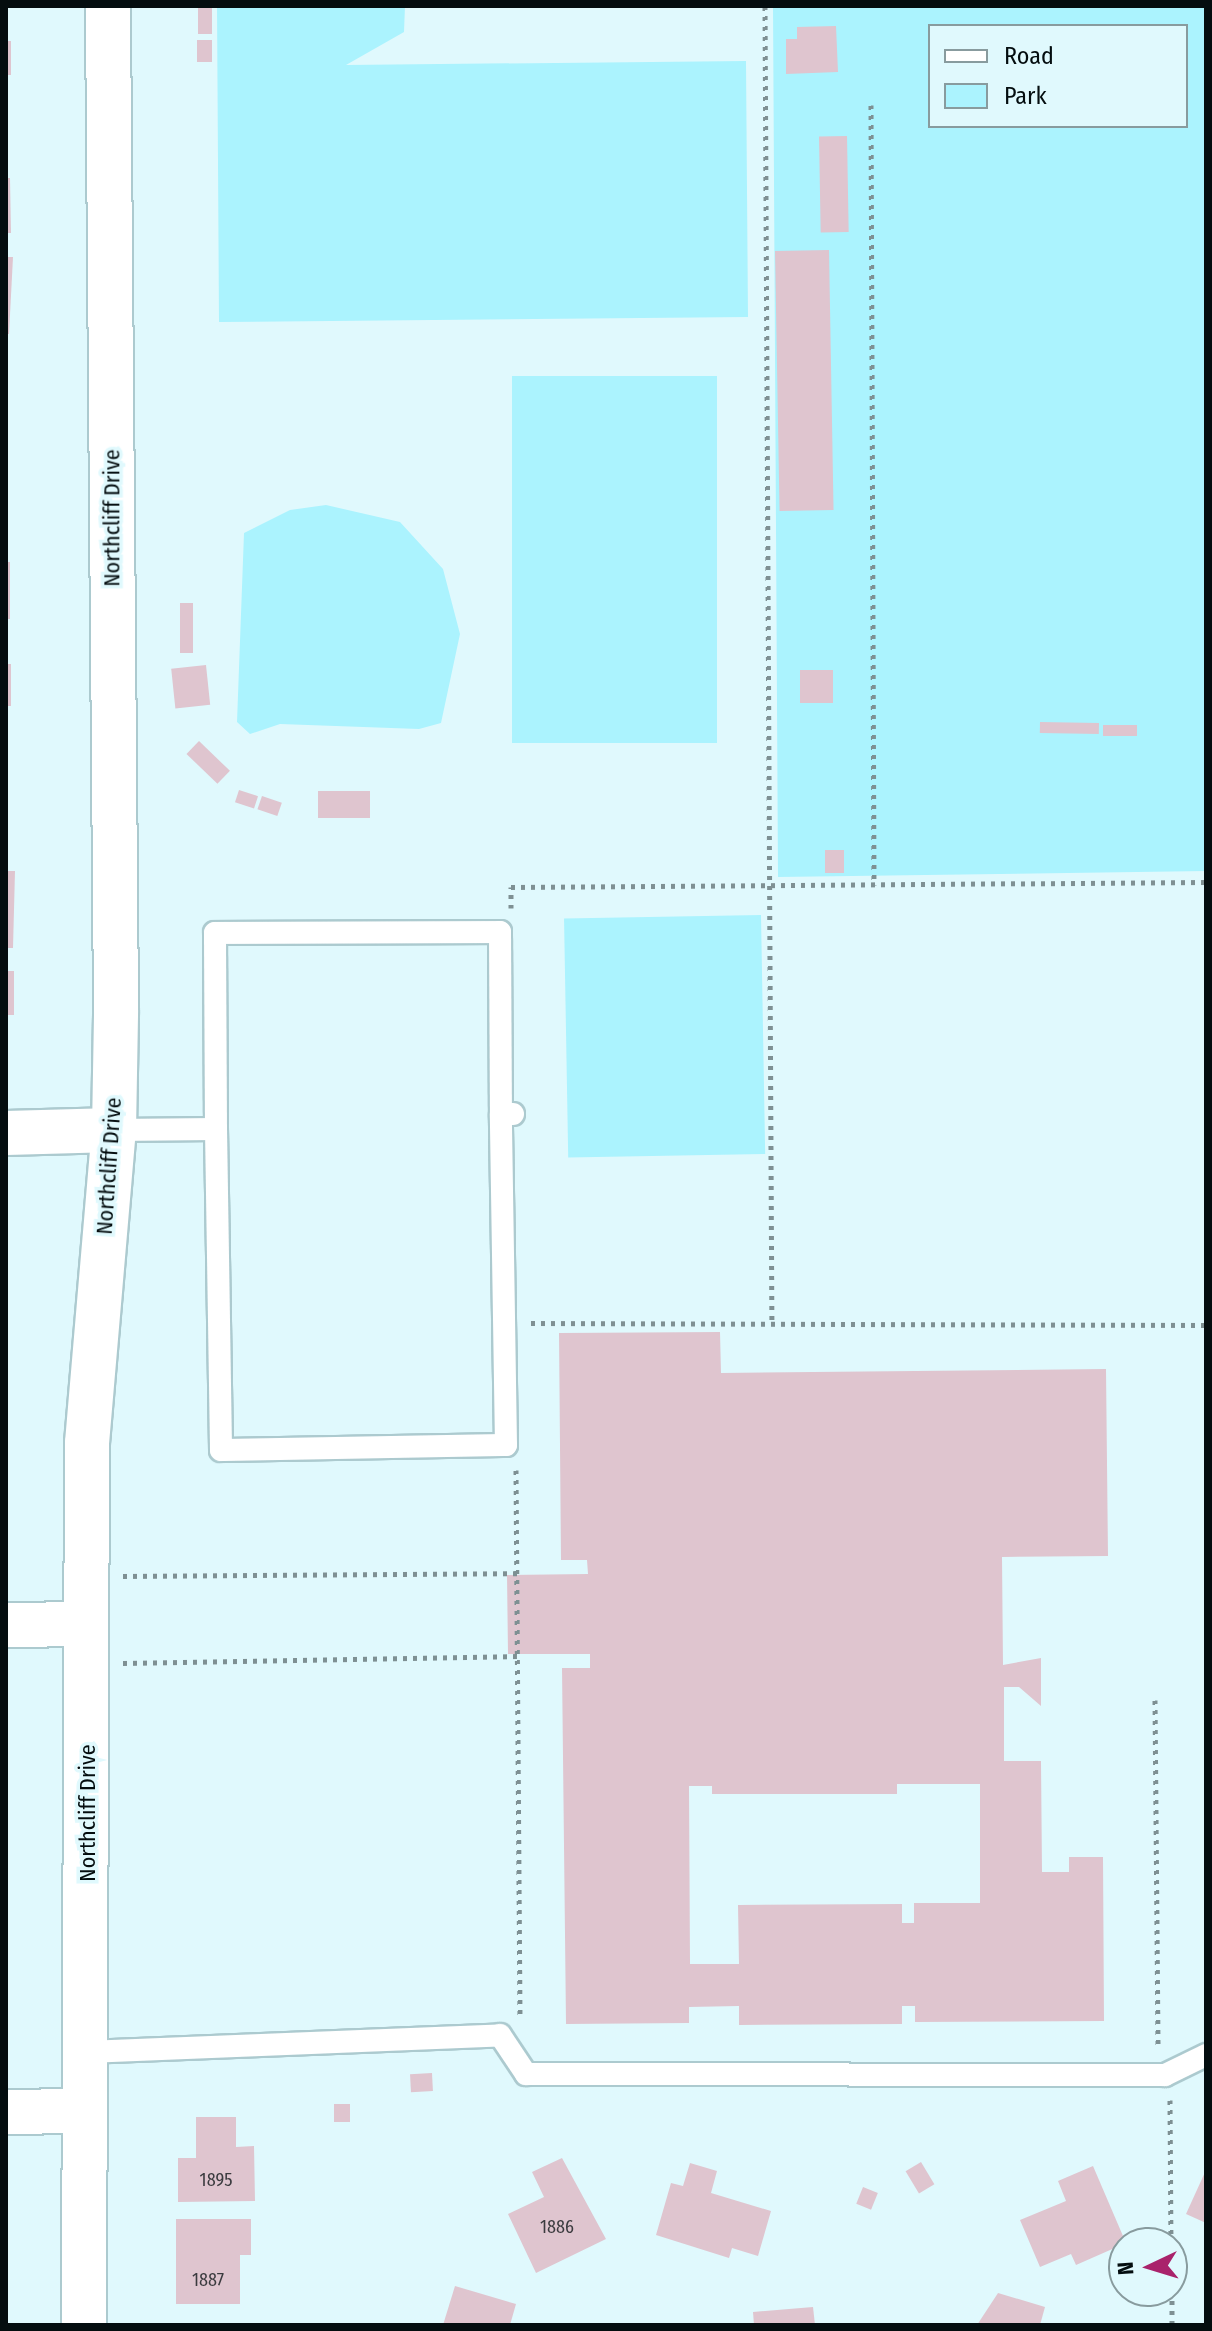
<!DOCTYPE html>
<html>
<head>
<meta charset="utf-8">
<style>
  body { margin:0 }
  #map { position:relative; width:1212px; height:2331px; overflow:hidden; background:#e0f9fd; font-family:"Fira Sans Condensed",sans-serif }
  div>[style] { position:absolute }
  [style*='--x'] { left:calc(var(--x)*1px); top:calc(var(--y)*1px); width:calc(var(--w)*1px); rotate:calc(var(--a)*1deg) }
  .green>* { inset:0; background:#abf3fe; transform-origin:0 0 }
  .building>* { inset:0; background:#dfc5cf; transform-origin:0 0 }
  .path>* { height:5px; margin-top:-2.5px; transform-origin:0; background:repeating-linear-gradient(90deg,#7e9093 0 4px,transparent 0 10px) }
  .roads { filter:drop-shadow(2px 0 #accacf) drop-shadow(-2px 0 #accacf) drop-shadow(0 2px #accacf) drop-shadow(0 -2px #accacf) }
  .lane>* { height:22px; margin:-11px; padding:0 11px; transform-origin:11px; border-radius:11px; background:#fff }
  .street>* { height:44px; margin:-22px; padding:0 22px; transform-origin:22px; border-radius:22px; background:#fff }
  span { translate:-50% -50%; white-space:nowrap; text-align:center; line-height:1.15; -webkit-text-stroke:7px #e0f9fd; paint-order:stroke }
  .number-label { font-size:18px; color:#3b3b3f }
  .number-label span { -webkit-text-stroke-width:0 }
  .street-label { font-size:22px; color:#040d0f }
  .frame { position:absolute; inset:0; border:8px solid #040d0f; pointer-events:none }
  .legend { position:absolute; left:928px; top:24px; width:260px; height:104px; box-sizing:border-box; background:#e0f9fd; border:2px solid #889b9e; margin:0; padding:10px 14px; list-style:none; font-size:24px; color:#040d0f }
  .legend li { display:flex; align-items:center; gap:16px; height:40px }
  .legend b { width:40px; border:2px solid #889b9e }
  .north { position:absolute; left:1108px; top:2227px; width:80px; height:80px; box-sizing:border-box; background:#e0f9fd; border:2px solid #889b9e; border-radius:50%; rotate:266deg; font-size:22px; font-weight:700; line-height:32px; text-align:center; color:#040d0f }
  .north::after { content:''; display:block; margin:auto; width:28px; height:36px; background:#a9236b; clip-path:polygon(50% 0,100% 100%,50% 72%,0 100%) }
</style>
</head>
<body>
<div id="map">
  <div class="green">
    <div style="clip-path:polygon(217px 6px,405px 6px,404px 32px,346px 65px,746px 61px,748px 317px,219px 322px)"></div>
    <div style="clip-path:polygon(evenodd,773px 6px,1206px 6px,1206px 871px,778px 877px,773px 6px,930px 26px,1186px 26px,1186px 126px,930px 126px,930px 26px)"></div>
    <div style="left:717px;top:376px;width:367px;height:205px;rotate:90deg"></div>
    <div style="clip-path:polygon(326px 505px,400px 522px,443px 569px,460px 634px,441px 723px,419px 729px,280px 724px,250px 734px,237px 722px,244px 533px,290px 510px)"></div>
    <div style="left:761px;top:915px;width:239px;height:197px;rotate:89deg"></div>
  </div>
  <div class="building">
    <div style="left:198px;top:6px;width:14px;height:28px"></div>
    <div style="clip-path:polygon(836px 26px,838px 72px,786px 74px,786px 39px,797px 39px,797px 27px)"></div>
    <div style="left:212px;top:40px;width:22px;height:15px;rotate:90deg"></div>
    <div style="left:6px;top:41px;width:5px;height:34px"></div>
    <div style="left:847px;top:136px;width:96px;height:28px;rotate:89deg"></div>
    <div style="clip-path:polygon(6px 178px,10px 178px,11px 233px,6px 233px)"></div>
    <div style="left:829px;top:250px;width:260px;height:54px;rotate:89deg"></div>
    <div style="clip-path:polygon(6px 257px,13px 257px,9px 334px,6px 334px)"></div>
    <div style="left:6px;top:562px;width:4px;height:57px"></div>
    <div style="left:180px;top:603px;width:13px;height:50px"></div>
    <div style="left:6px;top:664px;width:5px;height:42px"></div>
    <div style="left:206px;top:665px;width:40px;height:35px;rotate:84deg"></div>
    <div style="left:800px;top:670px;width:33px;height:33px"></div>
    <div style="left:1040px;top:722px;width:59px;height:11px;rotate:1deg"></div>
    <div style="left:1103px;top:725px;width:34px;height:11px"></div>
    <div style="left:199px;top:741px;width:43px;height:18px;rotate:44deg"></div>
    <div style="left:239px;top:790px;width:20px;height:13px;rotate:18deg"></div>
    <div style="left:370px;top:791px;width:27px;height:52px;rotate:90deg"></div>
    <div style="left:262px;top:796px;width:21px;height:14px;rotate:19deg"></div>
    <div style="left:825px;top:850px;width:19px;height:23px"></div>
    <div style="clip-path:polygon(6px 871px,15px 871px,13px 948px,6px 948px)"></div>
    <div style="left:6px;top:971px;width:8px;height:44px"></div>
    <div style="clip-path:polygon(evenodd,720px 1332px,721px 1373px,1106px 1369px,1108px 1556px,1002px 1557px,1003px 1665px,1041px 1658px,1041px 1706px,1019px 1687px,1004px 1687px,1004px 1761px,1041px 1761px,1042px 1872px,1069px 1872px,1069px 1857px,1103px 1857px,1104px 2021px,915px 2022px,915px 2006px,902px 2006px,902px 2024px,739px 2025px,739px 2006px,689px 2007px,689px 2023px,566px 2024px,562px 1668px,590px 1668px,590px 1654px,508px 1654px,507px 1575px,588px 1574px,587px 1560px,561px 1560px,559px 1333px,720px 1332px,897px 1784px,980px 1784px,980px 1903px,914px 1903px,914px 1923px,902px 1923px,902px 1904px,738px 1905px,739px 1964px,690px 1964px,689px 1786px,712px 1786px,712px 1794px,897px 1794px,897px 1784px)"></div>
    <div style="left:432px;top:2073px;width:18px;height:22px;rotate:87deg"></div>
    <div style="left:334px;top:2104px;width:16px;height:18px"></div>
    <div style="clip-path:polygon(196px 2117px,236px 2117px,236px 2147px,254px 2146px,255px 2201px,178px 2202px,178px 2158px,196px 2158px)"></div>
    <div style="clip-path:polygon(562px 2158px,606px 2239px,536px 2273px,508px 2214px,544px 2197px,532px 2172px)"></div>
    <div style="left:921px;top:2162px;width:26px;height:18px;rotate:59deg"></div>
    <div style="clip-path:polygon(690px 2163px,717px 2171px,711px 2193px,771px 2211px,758px 2256px,732px 2248px,729px 2258px,656px 2235px,671px 2183px,683px 2186px)"></div>
    <div style="clip-path:polygon(1093px 2166px,1126px 2243px,1076px 2265px,1071px 2254px,1040px 2267px,1020px 2220px,1066px 2201px,1058px 2181px)"></div>
    <div style="clip-path:polygon(1206px 2170px,1206px 2223px,1186px 2214px)"></div>
    <div style="left:863px;top:2187px;width:16px;height:18px;rotate:22deg"></div>
    <div style="clip-path:polygon(176px 2219px,251px 2219px,251px 2255px,240px 2255px,240px 2304px,176px 2304px)"></div>
    <div style="clip-path:polygon(455px 2286px,516px 2304px,510px 2325px,443px 2325px)"></div>
    <div style="clip-path:polygon(998px 2293px,1045px 2307px,1040px 2325px,977px 2325px)"></div>
    <div style="clip-path:polygon(813px 2307px,815px 2325px,754px 2325px,753px 2312px)"></div>
  </div>
  <div class="path">
    <div style="--x:765;--y:6;--w:1318;--a:89.7"></div>
    <div style="--x:871;--y:105;--w:780;--a:89.78"></div>
    <div style="--x:511;--y:908;--w:21;--a:-90"></div>
    <div style="--x:511;--y:887;--w:695;--a:-0.41"></div>
    <div style="--x:531;--y:1323;--w:675;--a:0.17"></div>
    <div style="--x:516;--y:1470;--w:546;--a:89.58"></div>
    <div style="--x:123;--y:1576;--w:394;--a:-0.4"></div>
    <div style="--x:123;--y:1663;--w:394;--a:-1"></div>
    <div style="--x:1155;--y:1700;--w:347;--a:89.5"></div>
    <div style="--x:1170;--y:2100;--w:143;--a:89.6"></div>
    <div style="--x:1172;--y:2291;--w:34;--a:90"></div>
  </div>
  <div class="roads">
    <div class="lane">
      <div style="--x:216;--y:1129;--w:196;--a:-90.3"></div>
      <div style="--x:215;--y:933;--w:285;--a:-0.2"></div>
      <div style="--x:500;--y:932;--w:182;--a:89.7"></div>
      <div style="--x:114;--y:1130;--w:102;--a:-0.6"></div>
      <div style="--x:216;--y:1129;--w:321;--a:89.1"></div>
      <div style="--x:221;--y:1450;--w:285;--a:-1"></div>
      <div style="--x:506;--y:1445;--w:331;--a:-90.9"></div>
      <div style="--x:501;--y:1114;--w:12;--a:0"></div>
      <div style="--x:85;--y:2052;--w:415;--a:-2.3"></div>
      <div style="--x:500;--y:2035;--w:47;--a:56.3"></div>
      <div style="--x:526;--y:2074;--w:639;--a:0.09"></div>
      <div style="--x:1165;--y:2075;--w:46;--a:-26"></div>
    </div>
    <div class="street">
      <div style="--x:6;--y:1133;--w:108;--a:-1.6"></div>
      <div style="--x:6;--y:1625;--w:80;--a:-0.7"></div>
      <div style="--x:6;--y:2112;--w:76;--a:-0.8"></div>
      <div style="--x:84;--y:2325;--w:882;--a:-89.81"></div>
      <div style="--x:87;--y:1443;--w:314;--a:-85.1"></div>
      <div style="--x:114;--y:1130;--w:120;--a:-89"></div>
      <div style="--x:116;--y:1010;--w:1004;--a:-90.46"></div>
    </div>
  </div>
  <div class="number-label">
    <span style="left:216px;top:2180px">1895</span>
    <span style="left:557px;top:2227px">1886</span>
    <span style="left:208px;top:2280px">1887</span>
  </div>
  <div class="street-label">
    <span style="left:112px;top:518px;rotate:-90deg">Northcliff Drive</span>
    <span style="left:109px;top:1166px;rotate:-86deg">Northcliff Drive</span>
    <span style="left:88px;top:1813px;rotate:-90deg">Northcliff Drive</span>
  </div>
  <div class="frame"></div>
  <ul class="legend">
  <li><b style="height:10px;background:#fff"></b>Road</li>
  <li><b style="height:22px;background:#abf3fe"></b>Park</li>
  </ul>
  <div class="north">N</div>
</div>
</body>
</html>
